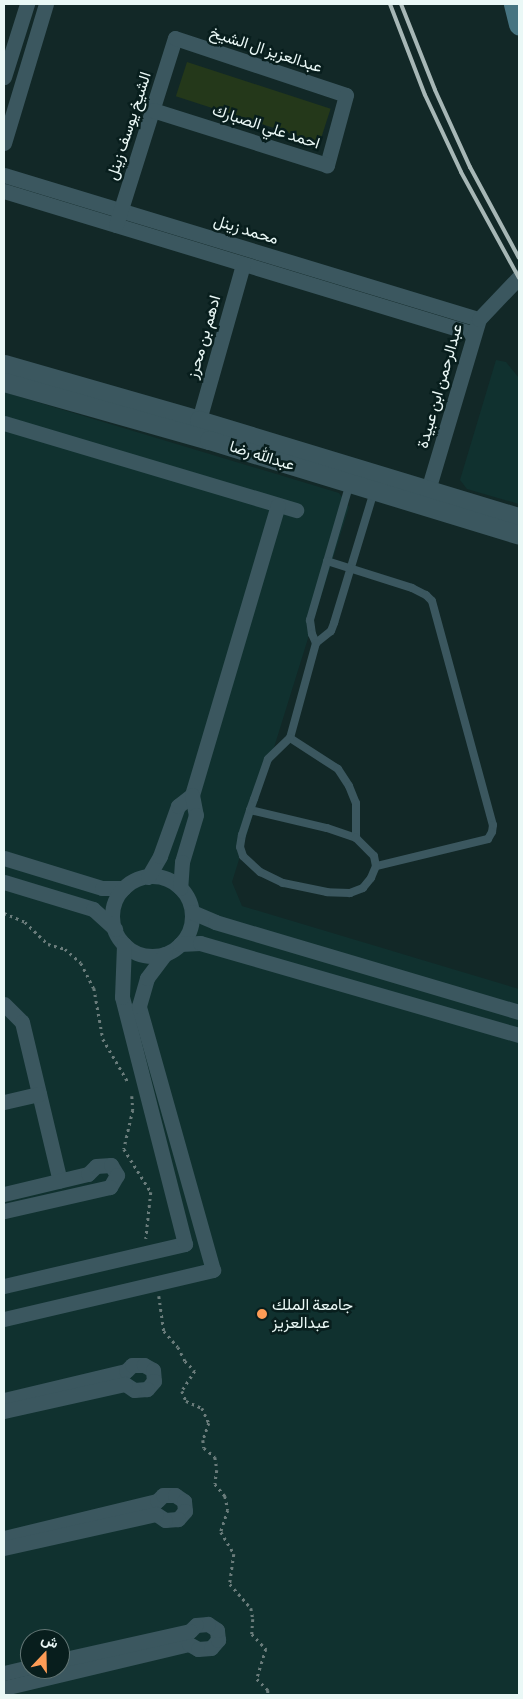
<!DOCTYPE html>
<html>
<head>
<meta charset="utf-8">
<style>
  body { margin:0 }
  #map { position:relative; width:523px; height:1699px; overflow:hidden; background:#122827; font-family:"Crimson Pro",Vazirmatn,serif }
  div>[style] { position:absolute }
  [style*='--x'] { left:calc(var(--x)*1px); top:calc(var(--y)*1px); width:calc(var(--w)*1px); rotate:calc(var(--a)*1deg) }
  .built>* { inset:0; background:#10312f }
  .green>* { inset:0; background:#24381a; transform-origin:0 0 }
  .path>* { height:2.5px; margin-top:-1.25px; transform-origin:0; background:repeating-linear-gradient(90deg,#6a7c7b 0 2.5px,transparent 0 6.5px) }
  .service>* { height:8px; margin:-4px; padding:0 4px; transform-origin:4px; border-radius:4px; background:#3b575f }
  .minor>* { height:15px; margin:-7.5px; padding:0 7.5px; transform-origin:7.5px; border-radius:7.5px; background:#3b575f }
  .minor>.ring { margin:-7.5px; padding:0; box-sizing:content-box; background:none; border:15px solid #3b575f; border-radius:50% }
  .tertiary>* { height:19px; margin:-9.5px; padding:0 9.5px; transform-origin:9.5px; border-radius:9.5px; background:#3b575f }
  .secondary>* { height:21px; margin:-10.5px; padding:0 10.5px; transform-origin:10.5px; border-radius:10.5px; background:#467481 }
  .rail>* { height:4px; margin:-2px; padding:0 2px; transform-origin:2px; border-radius:2px; background:#a7b7b6 }
  .dots>* { width:14px; height:14px; translate:-50% -50%; box-sizing:border-box; border:2px solid #081e1d; border-radius:50% }
  span { translate:-50% -50%; white-space:nowrap; text-align:center; line-height:1.15; -webkit-text-stroke:5px #081e1d; paint-order:stroke }
  .street-label { font-size:16px; color:#eaf8f6 }
  .poi-label { font-size:16px; color:#eaf8f6 }
  .left { translate:0 -50%; text-align:left }
  .frame { position:absolute; inset:0; border:5px solid #eaf8f6; pointer-events:none }
  .north { position:absolute; left:20px; top:1629px; width:50px; height:50px; box-sizing:border-box; background:#081e1d; border:1px solid #627574; border-radius:50%; rotate:21deg; font-size:14px; font-weight:700; line-height:20px; text-align:center; color:#eaf8f6 }
  .north::after { content:''; display:block; margin:auto; width:18px; height:22px; background:#fd9c56; clip-path:polygon(50% 0,100% 100%,50% 72%,0 100%) }
</style>
</head>
<body>
<div id="map">
  <div class="built">
    <div style="clip-path:polygon(496px 360px,506px 362px,519px 378px,519px 504px,467px 489px,460px 480px)"></div>
    <div style="clip-path:polygon(evenodd,4px 392px,339px 493px,349px 507px,232px 882px,242px 906px,519px 989px,519px 1695px,4px 1695px,4px 392px,30px 1639px,60px 1639px,60px 1669px,30px 1669px,30px 1639px)"></div>
  </div>
  <div class="green">
    <div style="left:187px;top:62px;width:151px;height:36px;rotate:18deg"></div>
  </div>
  <div class="path">
    <div style="--x:4;--y:913;--w:23;--a:23"></div>
    <div style="--x:25;--y:922;--w:32;--a:44"></div>
    <div style="--x:48;--y:944;--w:18;--a:16"></div>
    <div style="--x:65;--y:949;--w:21;--a:41"></div>
    <div style="--x:81;--y:963;--w:28;--a:63"></div>
    <div style="--x:94;--y:988;--w:52;--a:80"></div>
    <div style="--x:103;--y:1039;--w:50;--a:59.8"></div>
    <div style="--x:132;--y:1096;--w:14;--a:86"></div>
    <div style="--x:133;--y:1110;--w:40;--a:103"></div>
    <div style="--x:124;--y:1149;--w:51;--a:57.9"></div>
    <div style="--x:151;--y:1192;--w:47;--a:96.1"></div>
    <div style="--x:159;--y:1296;--w:35;--a:82"></div>
    <div style="--x:164;--y:1331;--w:21;--a:49"></div>
    <div style="--x:178;--y:1347;--w:16;--a:63"></div>
    <div style="--x:185;--y:1361;--w:14;--a:45"></div>
    <div style="--x:195;--y:1371;--w:24;--a:123"></div>
    <div style="--x:182;--y:1391;--w:11;--a:68"></div>
    <div style="--x:186;--y:1401;--w:17;--a:24"></div>
    <div style="--x:202;--y:1408;--w:17;--a:65"></div>
    <div style="--x:209;--y:1423;--w:18;--a:109"></div>
    <div style="--x:203;--y:1440;--w:8;--a:83"></div>
    <div style="--x:204;--y:1448;--w:14;--a:39"></div>
    <div style="--x:215;--y:1457;--w:13;--a:81"></div>
    <div style="--x:217;--y:1470;--w:14;--a:98"></div>
    <div style="--x:215;--y:1484;--w:16;--a:50"></div>
    <div style="--x:225;--y:1496;--w:14;--a:78"></div>
    <div style="--x:228;--y:1510;--w:23;--a:108"></div>
    <div style="--x:221;--y:1532;--w:26;--a:59"></div>
    <div style="--x:234;--y:1554;--w:30;--a:98"></div>
    <div style="--x:230;--y:1584;--w:32;--a:49"></div>
    <div style="--x:251;--y:1608;--w:11;--a:80"></div>
    <div style="--x:253;--y:1619;--w:15;--a:94"></div>
    <div style="--x:252;--y:1634;--w:21;--a:47"></div>
    <div style="--x:266;--y:1649;--w:31;--a:107"></div>
    <div style="--x:257;--y:1679;--w:16;--a:45"></div>
    <div style="--x:268;--y:1690;--w:5;--a:90"></div>
  </div>
  <div class="service">
    <div style="--x:350;--y:483;--w:143;--a:106.3"></div>
    <div style="--x:310;--y:620;--w:14;--a:82"></div>
    <div style="--x:312;--y:634;--w:10;--a:66"></div>
    <div style="--x:316;--y:643;--w:19;--a:-39"></div>
    <div style="--x:331;--y:631;--w:9;--a:-69"></div>
    <div style="--x:334;--y:623;--w:138;--a:-73.1"></div>
    <div style="--x:327;--y:561;--w:89;--a:17.6"></div>
    <div style="--x:412;--y:588;--w:16;--a:27"></div>
    <div style="--x:426;--y:595;--w:8;--a:45"></div>
    <div style="--x:432;--y:601;--w:232;--a:74.8"></div>
    <div style="--x:493;--y:825;--w:7;--a:98"></div>
    <div style="--x:492;--y:832;--w:8;--a:120"></div>
    <div style="--x:488;--y:839;--w:115;--a:166.4"></div>
    <div style="--x:316;--y:643;--w:98;--a:105.3"></div>
    <div style="--x:290;--y:738;--w:57;--a:32.9"></div>
    <div style="--x:338;--y:769;--w:20;--a:57"></div>
    <div style="--x:349;--y:786;--w:18;--a:68"></div>
    <div style="--x:356;--y:803;--w:35;--a:90"></div>
    <div style="--x:250;--y:810;--w:79;--a:13.2"></div>
    <div style="--x:327;--y:828;--w:31;--a:19"></div>
    <div style="--x:356;--y:838;--w:25;--a:45"></div>
    <div style="--x:374;--y:856;--w:10;--a:79"></div>
    <div style="--x:376;--y:866;--w:13;--a:113"></div>
    <div style="--x:371;--y:878;--w:13;--a:129"></div>
    <div style="--x:363;--y:888;--w:14;--a:159"></div>
    <div style="--x:350;--y:893;--w:23;--a:-178"></div>
    <div style="--x:327;--y:892;--w:45;--a:-168.4"></div>
    <div style="--x:283;--y:883;--w:25;--a:-154"></div>
    <div style="--x:260;--y:872;--w:23;--a:-137"></div>
    <div style="--x:243;--y:856;--w:9;--a:-108"></div>
    <div style="--x:240;--y:847;--w:12;--a:-81"></div>
    <div style="--x:242;--y:835;--w:26;--a:-72"></div>
    <div style="--x:250;--y:810;--w:12;--a:-70"></div>
    <div style="--x:254;--y:799;--w:42;--a:-70.7"></div>
    <div style="--x:268;--y:759;--w:30;--a:-44"></div>
  </div>
  <div class="minor">
    <div style="--x:4;--y:77;--w:77;--a:-72.5"></div>
    <div style="--x:4;--y:143;--w:145;--a:-73.2"></div>
    <div style="--x:4;--y:175;--w:496;--a:16.9"></div>
    <div style="--x:4;--y:191;--w:491;--a:16.9"></div>
    <div style="--x:116;--y:225;--w:196;--a:-72.5"></div>
    <div style="--x:175;--y:38;--w:180;--a:18.4"></div>
    <div style="--x:346;--y:95;--w:73;--a:105.2"></div>
    <div style="--x:327;--y:165;--w:182;--a:-162.5"></div>
    <div style="--x:199;--y:420;--w:162;--a:-74.2"></div>
    <div style="--x:4;--y:423;--w:305;--a:16.6"></div>
    <div style="--x:428;--y:490;--w:178;--a:-73.4"></div>
    <div style="--x:479;--y:319;--w:58;--a:-46.4"></div>
    <div style="--x:192;--y:795;--w:302;--a:-73.5"></div>
    <div style="--x:4;--y:858;--w:102;--a:17"></div>
    <div style="--x:102;--y:888;--w:22;--a:0"></div>
    <div class="ring" style="left:112px;top:876px;width:65px;height:65px"></div>
    <div style="--x:148;--y:877;--w:24;--a:-60"></div>
    <div style="--x:160;--y:856;--w:53;--a:-70.2"></div>
    <div style="--x:178;--y:806;--w:18;--a:-38"></div>
    <div style="--x:192;--y:795;--w:20;--a:79"></div>
    <div style="--x:196;--y:815;--w:49;--a:106.6"></div>
    <div style="--x:182;--y:862;--w:26;--a:94"></div>
    <div style="--x:4;--y:882;--w:93;--a:16.9"></div>
    <div style="--x:93;--y:909;--w:30;--a:42"></div>
    <div style="--x:192;--y:912;--w:25;--a:23"></div>
    <div style="--x:215;--y:922;--w:317;--a:16.5"></div>
    <div style="--x:180;--y:944;--w:20;--a:-3"></div>
    <div style="--x:200;--y:943;--w:332;--a:16.1"></div>
    <div style="--x:4;--y:1004;--w:25;--a:45"></div>
    <div style="--x:22;--y:1022;--w:163;--a:76.6"></div>
    <div style="--x:4;--y:1102;--w:36;--a:-13"></div>
    <div style="--x:4;--y:1194;--w:86;--a:-13.4"></div>
    <div style="--x:88;--y:1174;--w:11;--a:-45"></div>
    <div style="--x:96;--y:1166;--w:15;--a:-4"></div>
    <div style="--x:111;--y:1165;--w:12;--a:59"></div>
    <div style="--x:117;--y:1175;--w:14;--a:120"></div>
    <div style="--x:110;--y:1187;--w:109;--a:167.2"></div>
    <div style="--x:4;--y:1286;--w:186;--a:-13.1"></div>
    <div style="--x:185;--y:1244;--w:255;--a:-104.3"></div>
    <div style="--x:122;--y:997;--w:53;--a:-87.8"></div>
    <div style="--x:4;--y:1319;--w:215;--a:-13.2"></div>
    <div style="--x:213;--y:1270;--w:274;--a:-105.7"></div>
    <div style="--x:139;--y:1006;--w:29;--a:-74"></div>
    <div style="--x:147;--y:978;--w:30;--a:-53"></div>
    <div style="--x:4;--y:1400;--w:125;--a:-13.4"></div>
    <div style="--x:126;--y:1371;--w:8;--a:-45"></div>
    <div style="--x:132;--y:1365;--w:12;--a:0"></div>
    <div style="--x:144;--y:1365;--w:10;--a:29"></div>
    <div style="--x:153;--y:1370;--w:11;--a:85"></div>
    <div style="--x:154;--y:1381;--w:11;--a:131"></div>
    <div style="--x:147;--y:1389;--w:13;--a:176"></div>
    <div style="--x:134;--y:1390;--w:11;--a:-146"></div>
    <div style="--x:125;--y:1384;--w:124;--a:167.4"></div>
    <div style="--x:4;--y:1538;--w:157;--a:-13.6"></div>
    <div style="--x:157;--y:1501;--w:8;--a:-45"></div>
    <div style="--x:163;--y:1495;--w:12;--a:0"></div>
    <div style="--x:175;--y:1495;--w:11;--a:34"></div>
    <div style="--x:184;--y:1501;--w:10;--a:84"></div>
    <div style="--x:185;--y:1511;--w:11;--a:131"></div>
    <div style="--x:178;--y:1519;--w:13;--a:176"></div>
    <div style="--x:165;--y:1520;--w:11;--a:-146"></div>
    <div style="--x:156;--y:1514;--w:156;--a:167.4"></div>
    <div style="--x:4;--y:1673;--w:27;--a:-13"></div>
    <div style="--x:4;--y:1688;--w:190;--a:-13.4"></div>
    <div style="--x:189;--y:1644;--w:10;--a:29"></div>
    <div style="--x:198;--y:1649;--w:13;--a:-4"></div>
    <div style="--x:211;--y:1648;--w:11;--a:-49"></div>
    <div style="--x:218;--y:1640;--w:10;--a:-96"></div>
    <div style="--x:217;--y:1630;--w:11;--a:-146"></div>
    <div style="--x:208;--y:1624;--w:12;--a:175"></div>
    <div style="--x:196;--y:1625;--w:8;--a:135"></div>
    <div style="--x:190;--y:1631;--w:133;--a:167.4"></div>
  </div>
  <div class="tertiary">
    <div style="--x:4;--y:364;--w:203;--a:16"></div>
    <div style="--x:199;--y:420;--w:334;--a:16.9"></div>
    <div style="--x:4;--y:382;--w:213;--a:15.8"></div>
    <div style="--x:209;--y:440;--w:324;--a:17"></div>
  </div>
  <div class="secondary">
    <div style="--x:514;--y:4;--w:21;--a:76"></div>
  </div>
  <div class="rail">
    <div style="--x:390;--y:4;--w:97;--a:69"></div>
    <div style="--x:425;--y:95;--w:85;--a:64.9"></div>
    <div style="--x:461;--y:172;--w:121;--a:61.3"></div>
    <div style="--x:401;--y:4;--w:92;--a:68.4"></div>
    <div style="--x:435;--y:90;--w:85;--a:65.6"></div>
    <div style="--x:470;--y:167;--w:103;--a:61.7"></div>
  </div>
  <div class="dots">
    <div style="left:262px;top:1314px;background:#fd9c56"></div>
  </div>
  <div class="street-label">
    <span style="left:266px;top:50px;rotate:18deg">عبدالعزيز ال الشيخ</span>
    <span style="left:129px;top:126px;rotate:-72deg">الشيخ يوسف زينل</span>
    <span style="left:266px;top:127px;rotate:18deg">احمد علي الصبارك</span>
    <span style="left:246px;top:230px;rotate:17deg">محمد زينل</span>
    <span style="left:204px;top:337px;rotate:-74deg">ادهم بن محرز</span>
    <span style="left:440px;top:386px;rotate:-74deg">عبدالرحمن ابن عبيدة</span>
    <span style="left:262px;top:456px;rotate:17deg">عبدالله رضا</span>
  </div>
  <div class="poi-label">
    <span class="left" style="left:272px;top:1314px">جامعة الملك<br>عبدالعزيز</span>
  </div>
  <div class="frame"></div>
  <div class="north">ش</div>
</div>
</body>
</html>
